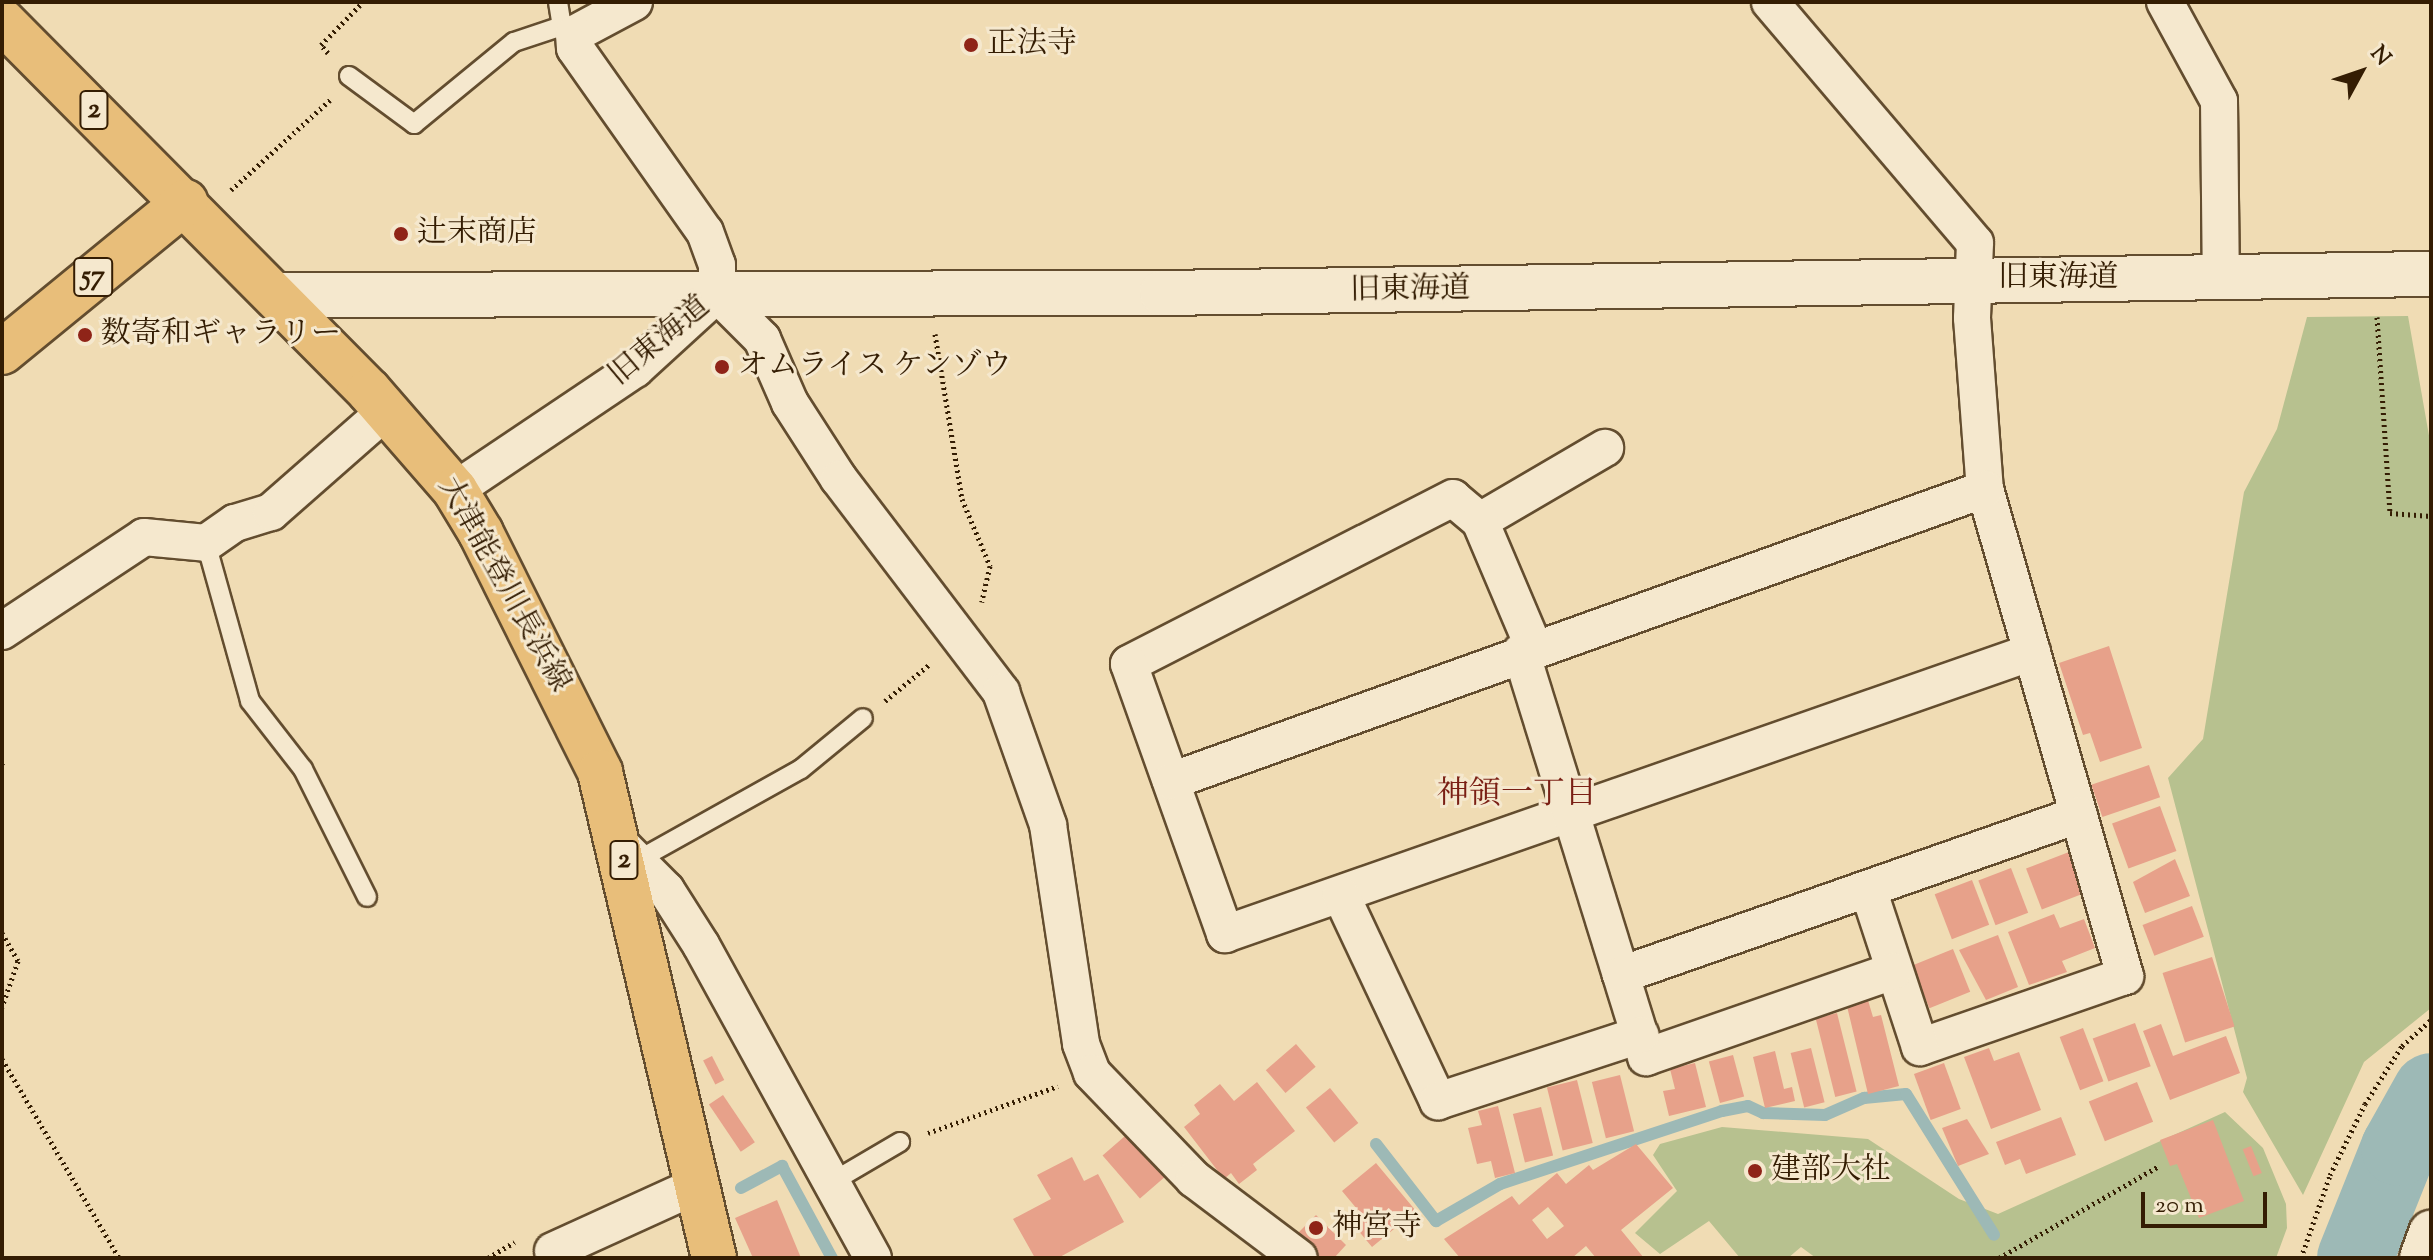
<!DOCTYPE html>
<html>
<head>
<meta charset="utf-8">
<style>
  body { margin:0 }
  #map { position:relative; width:2433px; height:1260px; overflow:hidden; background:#f0dcb4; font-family:"Sorts Mill Goudy","Noto Serif JP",serif }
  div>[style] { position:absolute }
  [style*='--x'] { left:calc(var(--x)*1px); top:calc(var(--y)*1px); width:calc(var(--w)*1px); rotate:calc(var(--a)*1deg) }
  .green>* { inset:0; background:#b7c18f }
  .stream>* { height:12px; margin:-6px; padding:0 6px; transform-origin:6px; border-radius:6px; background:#9db9b6 }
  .river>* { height:76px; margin:-38px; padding:0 38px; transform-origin:38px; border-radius:38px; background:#9db9b6 }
  .building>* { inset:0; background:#e7a18a; transform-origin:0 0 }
  .path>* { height:5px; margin-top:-2.5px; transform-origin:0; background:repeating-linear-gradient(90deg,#341d03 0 2px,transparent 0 6px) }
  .roads { filter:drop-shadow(2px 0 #634d2f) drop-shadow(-2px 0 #634d2f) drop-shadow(0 2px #634d2f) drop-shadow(0 -2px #634d2f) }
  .lane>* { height:18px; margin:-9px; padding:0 9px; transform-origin:9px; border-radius:9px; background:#f5e8ce }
  .street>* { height:36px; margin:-18px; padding:0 18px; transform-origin:18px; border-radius:18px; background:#f5e8ce }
  .secondary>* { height:44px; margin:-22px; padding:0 22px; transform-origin:22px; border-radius:22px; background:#f5e8ce }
  .primary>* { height:44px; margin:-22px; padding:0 22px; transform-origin:22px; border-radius:22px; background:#e8be7a }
  .dots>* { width:22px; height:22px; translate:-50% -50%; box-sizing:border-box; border:4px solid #f5e8ce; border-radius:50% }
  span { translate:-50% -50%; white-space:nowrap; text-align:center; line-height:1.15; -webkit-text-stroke:6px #f5e8ce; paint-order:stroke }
  .shield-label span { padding:2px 6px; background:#f5e8ce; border:2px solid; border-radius:6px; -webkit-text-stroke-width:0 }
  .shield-label { font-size:28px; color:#341d03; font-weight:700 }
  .poi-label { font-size:30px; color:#341d03 }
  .left { translate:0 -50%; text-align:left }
  .street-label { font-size:30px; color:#341d03 }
  .neighbourhood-label { font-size:32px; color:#7a1f14 }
  .frame { position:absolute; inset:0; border:4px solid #341d03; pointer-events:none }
  .north { position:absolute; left:2321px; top:32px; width:80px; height:80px; -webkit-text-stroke:6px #f5e8ce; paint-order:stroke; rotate:50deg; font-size:22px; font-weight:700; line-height:32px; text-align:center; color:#341d03 }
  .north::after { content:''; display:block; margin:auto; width:28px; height:36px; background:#341d03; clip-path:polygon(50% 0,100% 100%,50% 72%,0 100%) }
  .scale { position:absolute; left:2141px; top:1192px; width:126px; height:36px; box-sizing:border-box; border:4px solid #341d03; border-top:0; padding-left:10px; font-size:24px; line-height:28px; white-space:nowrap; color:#341d03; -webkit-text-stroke:6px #f5e8ce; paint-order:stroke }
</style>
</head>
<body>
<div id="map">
  <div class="green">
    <div style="clip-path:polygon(2408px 316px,2431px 447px,2431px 1008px,2364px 1062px,2303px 1195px,2243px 1092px,2247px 1078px,2168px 778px,2203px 739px,2244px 492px,2277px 429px,2307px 317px)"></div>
    <div style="clip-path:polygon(2225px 1112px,2263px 1148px,2286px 1204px,2287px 1228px,2276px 1258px,1816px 1258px,1801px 1247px,1788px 1258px,1740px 1258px,1709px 1221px,1660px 1254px,1635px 1233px,1677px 1191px,1653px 1155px,1660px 1144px,1722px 1127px,1868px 1139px,1959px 1199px,1998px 1214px)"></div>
  </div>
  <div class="stream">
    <div style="--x:1376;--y:1144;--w:98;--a:52.1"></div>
    <div style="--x:1436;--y:1221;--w:74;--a:-30"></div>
    <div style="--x:1500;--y:1184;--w:234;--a:-18.2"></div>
    <div style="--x:1722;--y:1111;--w:26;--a:-11"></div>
    <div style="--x:1748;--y:1106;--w:17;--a:25"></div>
    <div style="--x:1763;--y:1113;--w:62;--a:1.8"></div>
    <div style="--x:1825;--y:1115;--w:43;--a:-23.6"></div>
    <div style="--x:1864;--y:1098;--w:42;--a:-5.4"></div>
    <div style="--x:1906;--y:1094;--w:166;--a:58"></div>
    <div style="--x:741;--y:1188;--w:47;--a:-28.2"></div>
    <div style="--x:782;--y:1166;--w:105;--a:61.5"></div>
  </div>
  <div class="river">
    <div style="--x:2355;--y:1258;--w:118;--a:-68.2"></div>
    <div style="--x:2399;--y:1148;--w:65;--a:-60.7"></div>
  </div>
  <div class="building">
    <div style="clip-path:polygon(2109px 646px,2142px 748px,2100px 762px,2090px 733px,2083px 735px,2059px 663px)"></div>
    <div style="left:2149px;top:765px;width:34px;height:61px;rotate:71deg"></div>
    <div style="left:2160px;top:806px;width:48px;height:51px;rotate:70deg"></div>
    <div style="left:2069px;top:852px;width:44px;height:46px;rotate:69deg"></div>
    <div style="clip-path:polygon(2175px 859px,2190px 896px,2145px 913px,2133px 882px)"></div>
    <div style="left:2011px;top:868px;width:48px;height:35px;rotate:69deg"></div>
    <div style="left:1972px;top:880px;width:48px;height:40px;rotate:69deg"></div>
    <div style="left:2192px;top:906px;width:33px;height:53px;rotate:69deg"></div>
    <div style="clip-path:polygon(2054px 914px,2060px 928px,2084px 919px,2095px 948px,2062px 961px,2067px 972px,2029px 985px,2008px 932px)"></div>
    <div style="clip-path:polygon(1998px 935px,2018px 987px,1986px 1000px,1959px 950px)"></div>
    <div style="left:1953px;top:949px;width:46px;height:44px;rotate:68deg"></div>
    <div style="left:2212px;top:957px;width:73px;height:52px;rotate:72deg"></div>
    <div style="clip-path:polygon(1867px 997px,1873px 1017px,1881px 1015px,1899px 1086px,1868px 1094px,1846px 1002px)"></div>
    <div style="left:1837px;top:1013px;width:81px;height:22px;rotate:76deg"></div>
    <div style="left:2135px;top:1023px;width:46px;height:45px;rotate:70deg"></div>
    <div style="clip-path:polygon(2161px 1024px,2173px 1056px,2226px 1036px,2240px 1073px,2170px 1100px,2143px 1031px)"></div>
    <div style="left:2083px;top:1028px;width:57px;height:25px;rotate:69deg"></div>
    <div style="left:1296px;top:1044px;width:30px;height:40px;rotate:49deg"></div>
    <div style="left:1811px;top:1048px;width:56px;height:21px;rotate:76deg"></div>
    <div style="clip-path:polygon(1989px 1048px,1994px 1061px,2019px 1052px,2041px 1110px,1991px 1129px,1964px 1057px)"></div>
    <div style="clip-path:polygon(1775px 1051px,1784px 1089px,1792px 1087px,1795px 1101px,1765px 1108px,1753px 1057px)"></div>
    <div style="left:1733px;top:1055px;width:43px;height:25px;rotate:75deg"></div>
    <div style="left:712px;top:1056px;width:27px;height:10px;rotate:63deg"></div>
    <div style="clip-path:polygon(1695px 1063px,1706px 1107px,1669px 1116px,1663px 1091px,1675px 1089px,1670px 1069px)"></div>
    <div style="left:1944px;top:1063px;width:49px;height:32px;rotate:70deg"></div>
    <div style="left:1620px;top:1075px;width:58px;height:29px;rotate:76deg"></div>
    <div style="left:1577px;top:1080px;width:65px;height:31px;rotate:76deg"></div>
    <div style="clip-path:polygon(1257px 1082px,1295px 1131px,1253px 1164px,1257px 1170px,1239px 1184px,1231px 1173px,1224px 1179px,1184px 1127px,1200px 1114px,1194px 1105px,1220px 1084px,1234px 1101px)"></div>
    <div style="left:2137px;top:1082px;width:43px;height:52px;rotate:68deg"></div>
    <div style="left:1330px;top:1088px;width:45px;height:31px;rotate:51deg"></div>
    <div style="left:723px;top:1095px;width:57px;height:17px;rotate:56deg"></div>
    <div style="clip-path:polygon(1498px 1106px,1515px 1173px,1495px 1178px,1491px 1161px,1477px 1164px,1468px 1128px,1482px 1125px,1478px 1111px)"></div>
    <div style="left:1541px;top:1107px;width:50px;height:29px;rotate:76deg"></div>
    <div style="clip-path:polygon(2061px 1117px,2076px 1155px,2026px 1174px,2020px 1159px,2005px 1165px,1996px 1142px)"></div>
    <div style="clip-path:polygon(1967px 1119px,1989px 1154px,1958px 1166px,1942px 1128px)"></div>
    <div style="clip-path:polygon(2213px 1120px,2244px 1201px,2199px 1218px,2177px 1164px,2170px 1166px,2160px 1140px)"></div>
    <div style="left:1132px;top:1130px;width:57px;height:39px;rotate:49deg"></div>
    <div style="clip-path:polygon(evenodd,1636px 1144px,1673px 1188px,1621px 1230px,1644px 1258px,1596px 1258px,1586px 1246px,1572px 1258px,1460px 1258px,1444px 1239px,1512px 1196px,1519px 1205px,1557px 1173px,1566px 1184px,1589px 1165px,1593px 1170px,1636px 1144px,1548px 1207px,1564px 1226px,1547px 1239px,1532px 1220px,1548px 1207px)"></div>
    <div style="left:2251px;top:1146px;width:29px;height:9px;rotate:68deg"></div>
    <div style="clip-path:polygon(1072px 1157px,1084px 1181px,1098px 1174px,1124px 1222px,1058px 1258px,1035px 1258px,1013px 1219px,1051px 1199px,1037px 1175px)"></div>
    <div style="clip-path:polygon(1376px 1163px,1416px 1211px,1372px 1247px,1352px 1223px,1362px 1215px,1342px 1191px)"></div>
    <div style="clip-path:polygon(777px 1200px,801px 1258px,753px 1258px,735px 1218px)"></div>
    <div style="clip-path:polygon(1316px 1215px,1346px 1245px,1334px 1258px,1309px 1258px,1291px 1240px)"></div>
  </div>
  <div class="path">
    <div style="--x:328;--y:53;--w:11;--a:-131"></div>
    <div style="--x:321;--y:45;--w:60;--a:-45.7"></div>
    <div style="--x:231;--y:190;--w:134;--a:-42.3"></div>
    <div style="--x:2377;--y:317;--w:196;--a:86.2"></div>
    <div style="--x:2390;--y:513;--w:41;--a:4.2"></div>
    <div style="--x:935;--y:334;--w:167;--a:80.7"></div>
    <div style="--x:962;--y:499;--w:73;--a:67.3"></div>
    <div style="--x:990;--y:566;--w:37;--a:103"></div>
    <div style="--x:885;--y:701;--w:58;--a:-39.4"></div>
    <div style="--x:2;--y:763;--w:2;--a:-27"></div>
    <div style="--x:2;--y:933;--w:32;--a:60"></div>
    <div style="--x:18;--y:961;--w:49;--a:109.2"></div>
    <div style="--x:2;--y:1059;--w:231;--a:59.5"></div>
    <div style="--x:928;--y:1133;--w:138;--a:-19.9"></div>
    <div style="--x:488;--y:1258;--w:31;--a:-31"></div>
    <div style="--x:1999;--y:1258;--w:185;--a:-29.9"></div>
    <div style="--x:2301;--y:1258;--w:88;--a:-70.7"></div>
    <div style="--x:2330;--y:1175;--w:79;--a:-63.8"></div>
    <div style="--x:2365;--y:1104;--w:69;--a:-57.5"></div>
    <div style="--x:2402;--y:1046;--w:39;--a:-42"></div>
  </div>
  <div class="roads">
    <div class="lane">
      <div style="--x:558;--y:2;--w:24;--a:81"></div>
      <div style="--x:562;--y:26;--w:9;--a:32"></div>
      <div style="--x:349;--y:76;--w:81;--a:36.4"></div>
      <div style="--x:414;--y:124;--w:129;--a:-39.4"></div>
      <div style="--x:514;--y:42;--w:51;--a:-18.4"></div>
      <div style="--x:206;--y:543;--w:164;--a:74.4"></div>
      <div style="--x:250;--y:701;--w:86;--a:52.1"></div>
      <div style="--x:303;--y:769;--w:143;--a:63.4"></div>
      <div style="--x:638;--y:860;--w:187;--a:-29.2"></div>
      <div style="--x:801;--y:769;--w:80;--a:-39.4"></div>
      <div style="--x:832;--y:1182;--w:79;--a:-30.5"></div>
    </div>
    <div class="street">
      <div style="--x:634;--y:2;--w:68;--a:151.9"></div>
      <div style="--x:574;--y:34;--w:14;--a:86"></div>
      <div style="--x:575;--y:48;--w:225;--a:54.8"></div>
      <div style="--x:705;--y:232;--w:35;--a:70"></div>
      <div style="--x:717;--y:265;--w:29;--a:90"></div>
      <div style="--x:717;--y:294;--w:64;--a:45"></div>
      <div style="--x:762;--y:339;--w:70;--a:66.4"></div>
      <div style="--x:790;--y:403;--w:90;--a:57.2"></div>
      <div style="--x:839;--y:479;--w:268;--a:52.7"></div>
      <div style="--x:1001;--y:692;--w:141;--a:70.5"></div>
      <div style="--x:1048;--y:825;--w:221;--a:81.4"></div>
      <div style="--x:1081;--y:1044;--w:31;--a:69"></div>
      <div style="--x:1092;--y:1073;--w:147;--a:46.1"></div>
      <div style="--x:1194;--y:1179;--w:131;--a:37"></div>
      <div style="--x:1770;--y:2;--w:316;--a:49.6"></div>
      <div style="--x:1975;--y:243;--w:75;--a:92.3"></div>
      <div style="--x:1972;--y:318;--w:171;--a:85.7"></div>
      <div style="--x:1985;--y:489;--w:507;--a:73.96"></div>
      <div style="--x:2125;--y:976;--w:217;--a:160.9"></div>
      <div style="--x:1920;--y:1047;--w:166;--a:-108.2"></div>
      <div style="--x:2165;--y:2;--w:113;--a:61.4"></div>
      <div style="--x:2219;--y:101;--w:178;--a:89.4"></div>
      <div style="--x:455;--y:490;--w:217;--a:-33.9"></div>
      <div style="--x:635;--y:369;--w:111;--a:-42.4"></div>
      <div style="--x:1480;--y:521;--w:145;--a:-30.3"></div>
      <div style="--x:2;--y:631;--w:170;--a:-33.5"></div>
      <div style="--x:144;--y:537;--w:62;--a:5.5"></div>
      <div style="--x:206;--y:543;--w:35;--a:-35"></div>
      <div style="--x:235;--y:523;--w:38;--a:-17"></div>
      <div style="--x:271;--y:512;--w:154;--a:-41.3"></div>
      <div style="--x:1534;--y:648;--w:138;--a:-113"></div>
      <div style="--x:1480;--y:521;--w:35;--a:-140"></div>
      <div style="--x:1453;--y:498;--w:364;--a:152.9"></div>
      <div style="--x:1129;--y:664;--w:287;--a:70.4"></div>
      <div style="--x:1225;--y:934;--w:855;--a:-19.26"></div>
      <div style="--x:1521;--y:652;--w:424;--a:72.8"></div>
      <div style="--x:1646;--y:1057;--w:262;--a:-19.2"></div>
      <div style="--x:1171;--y:781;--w:865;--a:-19.73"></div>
      <div style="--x:620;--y:844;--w:65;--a:45"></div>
      <div style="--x:666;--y:890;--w:65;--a:57.5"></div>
      <div style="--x:701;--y:945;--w:357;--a:61.2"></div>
      <div style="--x:1341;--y:895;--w:228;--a:64.8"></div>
      <div style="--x:1438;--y:1101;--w:213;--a:-18.1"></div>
      <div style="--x:1621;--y:975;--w:485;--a:-19.3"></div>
      <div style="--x:553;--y:1251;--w:159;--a:-24.5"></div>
    </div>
    <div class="secondary">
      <div style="--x:277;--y:295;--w:885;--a:-0.13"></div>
      <div style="--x:1162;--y:293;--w:1269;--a:-0.86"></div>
      <div style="--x:2422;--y:1258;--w:27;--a:-70"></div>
    </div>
    <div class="primary">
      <div style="--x:2;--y:21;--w:521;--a:45.23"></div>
      <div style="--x:369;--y:391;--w:131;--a:49"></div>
      <div style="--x:455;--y:490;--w:50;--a:58.8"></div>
      <div style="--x:481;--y:533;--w:267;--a:63.5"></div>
      <div style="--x:600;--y:772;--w:499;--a:76.8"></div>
      <div style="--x:2;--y:352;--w:237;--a:-39.3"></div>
    </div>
  </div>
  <div class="dots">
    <div style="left:971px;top:45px;background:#8f2418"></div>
    <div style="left:401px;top:234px;background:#8f2418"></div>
    <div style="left:85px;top:335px;background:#8f2418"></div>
    <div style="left:722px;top:367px;background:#8f2418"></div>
    <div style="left:1755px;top:1171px;background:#8f2418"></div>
    <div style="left:1316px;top:1228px;background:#8f2418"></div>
  </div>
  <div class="shield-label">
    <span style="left:94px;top:110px">2</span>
    <span style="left:93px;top:277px">57</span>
    <span style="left:624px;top:860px">2</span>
  </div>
  <div class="poi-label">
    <span class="left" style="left:987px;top:45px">正法寺</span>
    <span class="left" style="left:417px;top:234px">辻末商店</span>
    <span class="left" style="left:101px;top:335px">数寄和ギャラリー</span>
    <span class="left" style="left:738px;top:367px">オムライス ケンゾウ</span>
    <span class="left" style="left:1771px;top:1171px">建部大社</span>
    <span class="left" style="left:1332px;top:1228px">神宮寺</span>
  </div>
  <div class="street-label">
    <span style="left:2058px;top:279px">旧東海道</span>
    <span style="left:1410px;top:291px;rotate:-1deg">旧東海道</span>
    <span style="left:660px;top:342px;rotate:-40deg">旧東海道</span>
    <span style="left:503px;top:585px;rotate:61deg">大津能登川長浜線</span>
  </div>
  <div class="neighbourhood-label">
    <span style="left:1517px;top:795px">神領一丁目</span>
  </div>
  <div class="frame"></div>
  <div class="north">N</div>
  <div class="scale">20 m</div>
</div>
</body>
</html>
